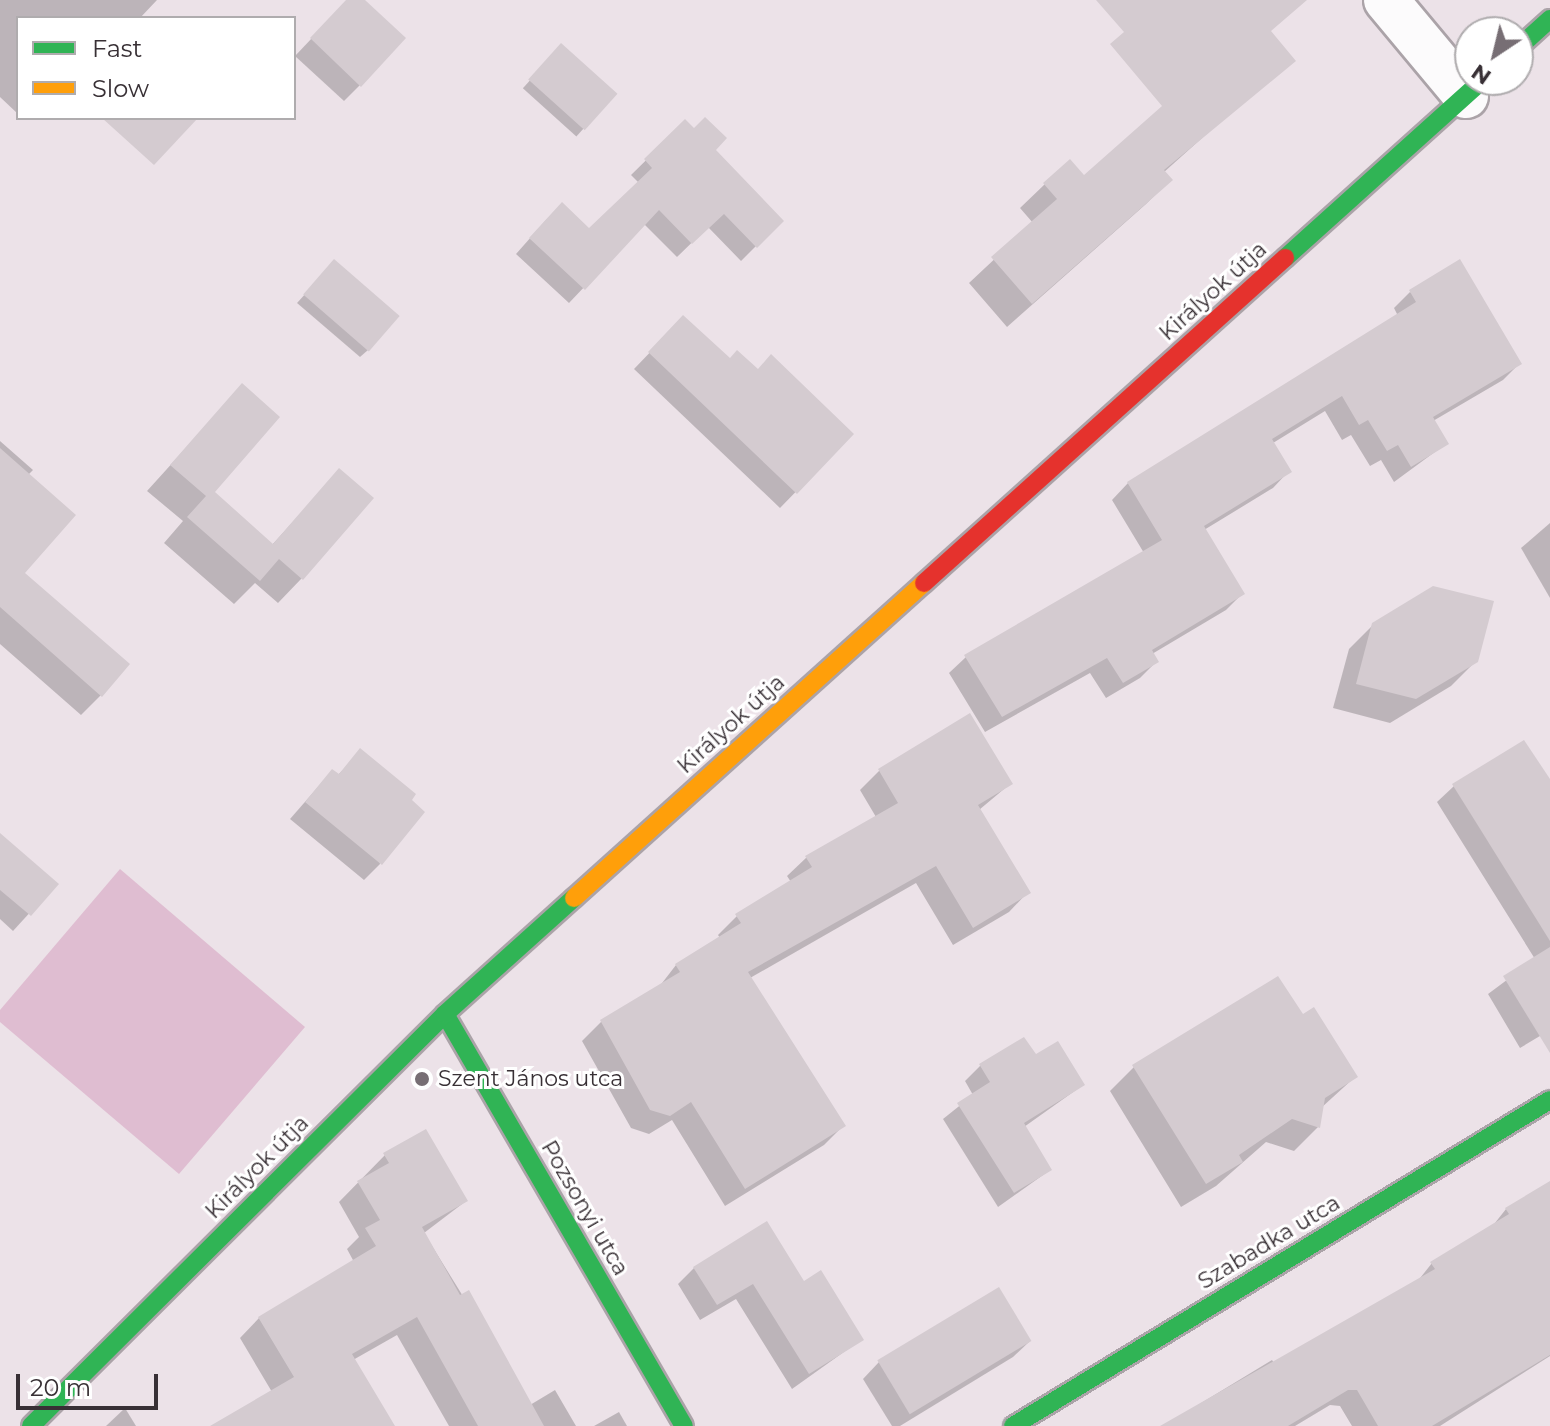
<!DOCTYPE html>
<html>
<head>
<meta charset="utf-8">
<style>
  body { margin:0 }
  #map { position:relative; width:1550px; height:1426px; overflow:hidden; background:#ece2e8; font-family:Montserrat,sans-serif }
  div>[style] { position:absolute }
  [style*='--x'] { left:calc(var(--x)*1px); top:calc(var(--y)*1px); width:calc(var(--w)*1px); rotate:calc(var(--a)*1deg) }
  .green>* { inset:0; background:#dfbdd1 }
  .shadow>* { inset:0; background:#0003; transform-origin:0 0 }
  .building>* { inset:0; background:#d4cbd0; transform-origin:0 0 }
  .roads { filter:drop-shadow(2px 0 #aba3a8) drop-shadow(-2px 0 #aba3a8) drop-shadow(0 2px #aba3a8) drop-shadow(0 -2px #aba3a8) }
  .street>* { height:44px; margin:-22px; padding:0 22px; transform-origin:22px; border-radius:22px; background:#fcfbfc }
  .fast>* { height:18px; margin:-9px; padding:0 9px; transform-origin:9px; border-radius:9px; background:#30b455 }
  .slow>* { height:18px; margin:-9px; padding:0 9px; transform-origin:9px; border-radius:9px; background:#ff9f0a }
  .jam>* { height:18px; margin:-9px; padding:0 9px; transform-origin:9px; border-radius:9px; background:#e5322d }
  .dots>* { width:22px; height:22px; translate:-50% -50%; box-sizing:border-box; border:4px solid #fff; border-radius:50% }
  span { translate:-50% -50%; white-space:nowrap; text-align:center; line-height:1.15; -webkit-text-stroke:6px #fff; paint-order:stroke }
  .street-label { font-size:22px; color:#383035 }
  .poi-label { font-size:22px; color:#383035 }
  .left { translate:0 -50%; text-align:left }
  .legend { position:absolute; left:16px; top:16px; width:280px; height:104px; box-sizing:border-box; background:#fff; border:2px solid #afacae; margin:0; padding:10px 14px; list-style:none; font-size:24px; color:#383035 }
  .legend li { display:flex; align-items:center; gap:16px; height:40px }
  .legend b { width:40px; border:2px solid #afacae }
  .north { position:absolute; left:1454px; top:16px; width:80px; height:80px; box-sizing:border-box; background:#fff; border:2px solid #afacae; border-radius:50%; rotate:215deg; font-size:22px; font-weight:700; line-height:32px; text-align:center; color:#383035 }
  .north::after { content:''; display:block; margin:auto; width:28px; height:36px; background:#776e74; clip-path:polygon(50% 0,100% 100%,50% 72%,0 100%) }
  .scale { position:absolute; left:16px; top:1374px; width:142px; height:36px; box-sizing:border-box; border:4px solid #383035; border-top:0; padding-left:10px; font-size:24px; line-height:28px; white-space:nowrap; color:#383035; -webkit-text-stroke:6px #fff; paint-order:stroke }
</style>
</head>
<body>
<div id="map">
  <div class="green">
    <div style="clip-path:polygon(120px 869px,305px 1027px,179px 1174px,0 1022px,0 1010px)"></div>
  </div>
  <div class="shadow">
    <div style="clip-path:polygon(0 0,157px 0,140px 18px,18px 18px,18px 114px,0 97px)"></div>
    <div style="clip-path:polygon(348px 0,362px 0,360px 85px,344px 101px,295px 56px)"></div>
    <div style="left:561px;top:46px;width:72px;height:57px;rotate:42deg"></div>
    <div style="clip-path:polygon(1221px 121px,1163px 173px,1170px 180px,1146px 204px,1007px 327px,969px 283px,1033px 223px,1020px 208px,1045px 184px,1084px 178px)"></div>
    <div style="clip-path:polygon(685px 122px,781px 221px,741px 261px,708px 227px,677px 257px,644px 224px,569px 303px,516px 254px,547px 219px,589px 231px,639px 183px,631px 175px)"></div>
    <div style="clip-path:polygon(327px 270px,368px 350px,360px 357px,297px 303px)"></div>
    <div style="clip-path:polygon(1410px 292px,1520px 363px,1503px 380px,1433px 421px,1447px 443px,1394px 482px,1381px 460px,1370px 466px,1351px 435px,1342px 440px,1325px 411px,1273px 443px,1289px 471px,1273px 488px,1204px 530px,1242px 594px,1226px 610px,1152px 654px,1157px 661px,1140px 678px,1106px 698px,1090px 673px,985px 732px,949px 673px,966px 657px,1144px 553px,1112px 500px,1128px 483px,1398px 316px,1394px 308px)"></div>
    <div style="clip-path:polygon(683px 318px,730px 360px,757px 371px,852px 434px,780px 508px,634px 369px)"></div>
    <div style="clip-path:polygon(242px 386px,212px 492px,272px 545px,339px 471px,302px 578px,278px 603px,255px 583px,234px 604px,164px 543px,183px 521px,147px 491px)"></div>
    <div style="clip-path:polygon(0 441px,33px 470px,28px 475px,22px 573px,101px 695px,81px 715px,0 644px)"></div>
    <div style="clip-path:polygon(1550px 523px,1550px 598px,1521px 548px)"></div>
    <div style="clip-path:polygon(1374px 624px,1476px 661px,1451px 686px,1390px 723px,1333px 708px,1349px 649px)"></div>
    <div style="clip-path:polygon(970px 716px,1010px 784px,979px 810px,1028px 892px,1009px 912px,953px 945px,916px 883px,750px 978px,843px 1126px,824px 1145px,725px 1206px,672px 1120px,649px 1134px,631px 1128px,582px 1041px,601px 1022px,659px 987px,676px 965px,720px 938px,718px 935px,737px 916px,791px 882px,787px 876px,807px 857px,876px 817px,860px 790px,879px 771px)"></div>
    <div style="clip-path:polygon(361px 751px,380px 864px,364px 880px,290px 819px,332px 771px,337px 776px)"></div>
    <div style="clip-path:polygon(1550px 782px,1550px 1030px,1520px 1048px,1488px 994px,1535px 959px,1437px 802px,1454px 786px)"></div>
    <div style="clip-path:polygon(0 836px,56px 884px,13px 931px,0 919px)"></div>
    <div style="clip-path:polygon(1302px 1017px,1355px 1077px,1321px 1108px,1318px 1127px,1294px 1151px,1266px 1142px,1216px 1186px,1181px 1207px,1110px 1091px,1134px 1067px)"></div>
    <div style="clip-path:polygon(1024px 1039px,1035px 1057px,1083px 1085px,1024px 1127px,1050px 1170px,998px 1207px,943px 1119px,973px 1095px,965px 1081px,980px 1066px)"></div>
    <div style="clip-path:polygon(385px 1155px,466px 1201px,424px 1233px,530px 1405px,555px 1390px,576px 1426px,449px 1426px,397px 1335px,353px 1360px,363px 1426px,214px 1426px,272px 1392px,240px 1338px,259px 1318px,354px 1262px,347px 1249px,359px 1237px,339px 1202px)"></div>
    <div style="clip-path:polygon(1550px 1188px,1550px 1356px,1440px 1426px,1352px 1426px,1340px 1406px,1330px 1405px,1295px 1426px,1184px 1426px,1198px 1405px,1272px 1360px,1276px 1366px,1417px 1282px,1432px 1263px,1491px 1228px,1506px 1209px)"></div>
    <div style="clip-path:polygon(694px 1268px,803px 1284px,862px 1339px,792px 1389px,736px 1299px,700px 1320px,678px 1284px)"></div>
    <div style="clip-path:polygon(1030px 1341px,1013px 1357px,900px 1426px,892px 1426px,863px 1379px,879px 1362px)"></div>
    <div style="clip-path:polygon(125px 1408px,136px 1426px,106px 1426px)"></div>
    <div style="clip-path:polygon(619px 1412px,627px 1426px,594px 1426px)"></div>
  </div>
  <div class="building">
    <div style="clip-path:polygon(346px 0,365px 0,406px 38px,361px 87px,310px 38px)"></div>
    <div style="clip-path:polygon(1096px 0,1307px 0,1271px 31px,1296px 61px,1164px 170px,1173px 180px,1032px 304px,991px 257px,1057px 199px,1043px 183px,1070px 159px,1084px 175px,1162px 106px,1110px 44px,1124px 32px)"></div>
    <div style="left:561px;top:43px;width:76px;height:49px;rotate:42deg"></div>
    <div style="clip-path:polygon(705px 117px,727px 138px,716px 150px,784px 221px,757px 248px,724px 214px,692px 244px,659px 210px,585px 290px,529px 238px,562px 202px,589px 228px,652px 168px,644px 159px,685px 119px,694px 128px)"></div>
    <div style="clip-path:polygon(102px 118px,198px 118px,154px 165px)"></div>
    <div style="left:334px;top:259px;width:87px;height:47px;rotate:41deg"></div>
    <div style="clip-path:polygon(1460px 259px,1522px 364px,1433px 417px,1449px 444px,1411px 467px,1398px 445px,1387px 451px,1368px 420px,1359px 425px,1342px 396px,1272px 439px,1292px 472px,1204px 526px,1245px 594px,1152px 650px,1159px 662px,1123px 683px,1107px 658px,1002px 717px,964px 655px,1162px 540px,1127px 482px,1416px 302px,1409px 290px)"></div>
    <div style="clip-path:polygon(683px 315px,730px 358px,737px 350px,758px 369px,771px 354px,854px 434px,797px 494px,648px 352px)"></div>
    <div style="clip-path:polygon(242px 383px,280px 417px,215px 492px,273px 544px,339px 468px,374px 498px,303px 580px,279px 559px,260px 581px,187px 517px,206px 496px,170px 465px)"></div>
    <div style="clip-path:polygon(0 448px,76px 515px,25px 573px,130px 664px,102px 697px,0 607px)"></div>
    <div style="clip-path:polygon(1433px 586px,1494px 601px,1478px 662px,1416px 699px,1356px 684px,1372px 623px)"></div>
    <div style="clip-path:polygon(970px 713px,1013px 784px,978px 805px,1031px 893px,973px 928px,936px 866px,748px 972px,846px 1126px,745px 1189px,691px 1102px,670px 1116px,650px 1110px,600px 1020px,680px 972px,675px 964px,741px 923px,735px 914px,812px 867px,805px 856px,898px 803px,878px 769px)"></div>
    <div style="clip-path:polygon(1524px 740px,1550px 779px,1550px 941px,1452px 784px)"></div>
    <div style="clip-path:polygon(360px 748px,416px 794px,412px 800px,425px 812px,382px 865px,305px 802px,332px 769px,339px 774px)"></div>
    <div style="clip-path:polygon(0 833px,59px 884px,31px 916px,0 890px)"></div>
    <div style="clip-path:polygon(1550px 947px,1550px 1053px,1503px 976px)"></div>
    <div style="clip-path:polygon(1278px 976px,1303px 1014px,1314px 1007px,1358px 1077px,1325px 1098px,1320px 1128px,1292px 1119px,1239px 1155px,1243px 1162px,1206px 1184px,1132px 1065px)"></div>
    <div style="clip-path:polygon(1024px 1037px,1036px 1054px,1058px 1041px,1085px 1085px,1024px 1123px,1052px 1170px,1014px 1193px,957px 1103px,990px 1082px,979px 1064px)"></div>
    <div style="clip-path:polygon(426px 1129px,468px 1201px,422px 1227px,460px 1295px,469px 1290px,544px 1426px,478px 1426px,417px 1317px,352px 1354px,395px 1426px,210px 1426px,294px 1377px,258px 1317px,376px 1246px,365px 1228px,380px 1220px,357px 1181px,389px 1163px,383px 1153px)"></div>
    <div style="clip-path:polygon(1550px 1181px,1550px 1355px,1432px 1426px,1378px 1426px,1357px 1390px,1348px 1390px,1288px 1426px,1160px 1426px,1435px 1269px,1430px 1262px,1509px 1214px,1505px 1208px)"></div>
    <div style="clip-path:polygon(767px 1221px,804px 1281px,821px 1270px,864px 1340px,809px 1374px,753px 1284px,717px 1305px,693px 1267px)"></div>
    <div style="left:999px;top:1287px;width:63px;height:142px;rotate:59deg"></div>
  </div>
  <div class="roads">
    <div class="street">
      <div style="--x:1386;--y:0;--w:125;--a:50.2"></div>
    </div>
    <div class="fast">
      <div style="--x:1518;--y:48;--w:43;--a:-42.2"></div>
      <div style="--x:1285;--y:258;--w:266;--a:-42"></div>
      <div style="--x:445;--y:1014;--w:476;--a:59.9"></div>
      <div style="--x:31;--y:1426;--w:584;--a:-44.86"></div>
      <div style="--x:445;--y:1014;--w:173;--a:-42"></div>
      <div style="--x:1013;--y:1426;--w:628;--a:-31.26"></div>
    </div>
    <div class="slow">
      <div style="--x:574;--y:898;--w:471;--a:-42"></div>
    </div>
    <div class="jam">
      <div style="--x:924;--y:583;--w:486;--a:-42"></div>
    </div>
  </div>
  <div class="dots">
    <div style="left:422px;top:1079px;background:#776e74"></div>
  </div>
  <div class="street-label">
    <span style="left:1213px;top:291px;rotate:-42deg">Királyok útja</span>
    <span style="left:731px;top:724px;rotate:-42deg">Királyok útja</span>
    <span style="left:257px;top:1167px;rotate:-45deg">Királyok útja</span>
    <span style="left:585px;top:1208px;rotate:60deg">Pozsonyi utca</span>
    <span style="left:1269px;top:1242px;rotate:-31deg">Szabadka utca</span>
  </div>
  <div class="poi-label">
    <span class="left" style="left:438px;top:1079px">Szent János utca</span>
  </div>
  <ul class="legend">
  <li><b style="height:10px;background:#30b455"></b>Fast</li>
  <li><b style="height:10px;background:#ff9f0a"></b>Slow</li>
  </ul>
  <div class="north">N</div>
  <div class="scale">20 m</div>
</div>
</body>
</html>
